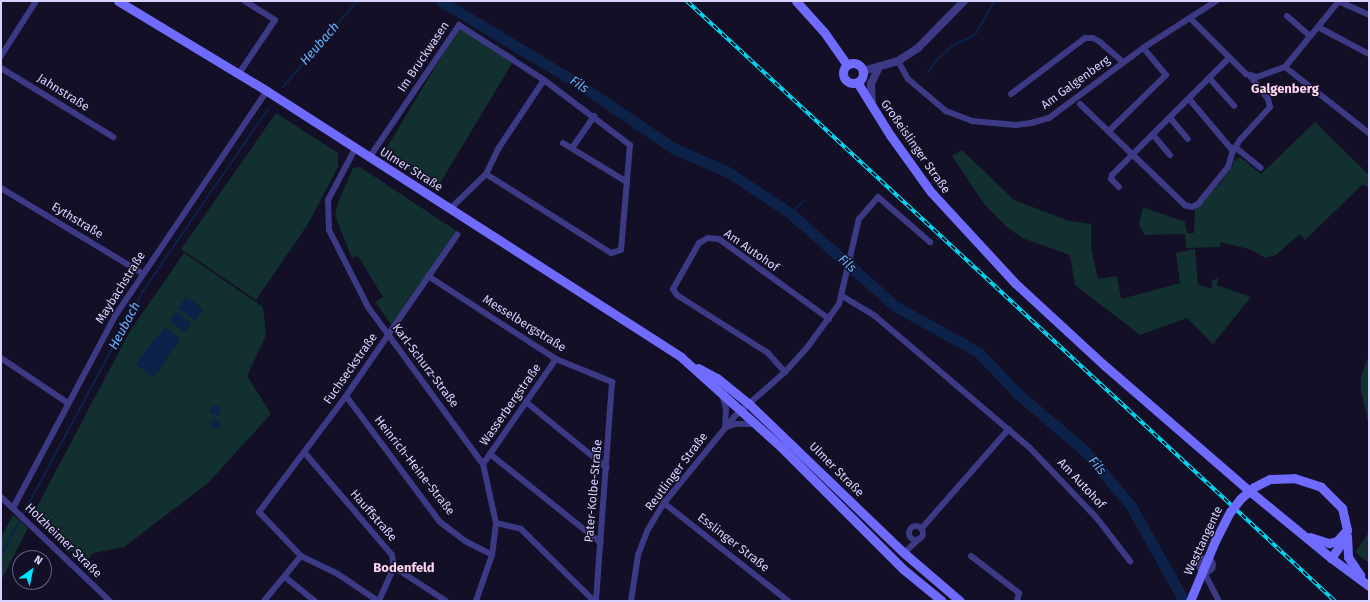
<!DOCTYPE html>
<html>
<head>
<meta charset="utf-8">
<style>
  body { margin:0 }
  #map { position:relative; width:1370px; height:602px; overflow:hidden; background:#130f26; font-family:"Fira Sans",sans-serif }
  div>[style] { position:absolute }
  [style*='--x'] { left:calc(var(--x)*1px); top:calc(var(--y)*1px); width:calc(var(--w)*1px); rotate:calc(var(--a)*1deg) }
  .green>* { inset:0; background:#12302f; transform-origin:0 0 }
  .water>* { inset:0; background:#0c2248; transform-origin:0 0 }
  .stream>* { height:2px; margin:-1px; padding:0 1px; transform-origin:1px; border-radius:1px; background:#0c2248 }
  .river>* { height:11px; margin:-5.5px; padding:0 5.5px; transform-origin:5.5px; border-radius:5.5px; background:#0c2248 }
  .minor>* { height:6px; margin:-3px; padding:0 3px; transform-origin:3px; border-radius:3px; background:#3d3a85 }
  .minor>.ring { margin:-3px; padding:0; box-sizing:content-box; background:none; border:6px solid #3d3a85; border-radius:50% }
  .tertiary>* { height:8px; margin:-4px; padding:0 4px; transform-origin:4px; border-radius:4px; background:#3d3a85 }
  .secondary>* { height:9px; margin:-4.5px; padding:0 4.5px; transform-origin:4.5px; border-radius:4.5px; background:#6f6bff }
  .secondary>.ring { margin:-4.5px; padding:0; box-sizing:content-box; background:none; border:9px solid #6f6bff; border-radius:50% }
  .rail>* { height:3.5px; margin-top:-1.75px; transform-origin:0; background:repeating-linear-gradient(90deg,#130f26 0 6px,#00e5ff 0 12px); box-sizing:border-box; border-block:1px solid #00e5ff }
  .secondary-bridge>* { height:9px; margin:-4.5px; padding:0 4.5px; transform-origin:4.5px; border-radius:4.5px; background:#6f6bff }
  span { translate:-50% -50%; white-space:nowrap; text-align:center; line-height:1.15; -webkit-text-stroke:3px #130f26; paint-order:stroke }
  .street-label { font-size:12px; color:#d9d4ff }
  .water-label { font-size:13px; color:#62b6ff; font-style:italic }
  .neighbourhood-label { font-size:13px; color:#ffd6f0; font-weight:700 }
  .frame { position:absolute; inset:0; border:2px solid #d9d4ff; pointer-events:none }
  .north { position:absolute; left:12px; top:550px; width:40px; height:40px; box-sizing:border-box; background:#130f26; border:1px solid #625e7d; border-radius:50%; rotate:33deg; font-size:11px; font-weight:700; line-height:16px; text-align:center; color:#d9d4ff }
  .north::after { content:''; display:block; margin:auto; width:14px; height:18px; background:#00e5ff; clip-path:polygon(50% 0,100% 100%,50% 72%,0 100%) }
</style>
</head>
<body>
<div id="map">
  <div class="green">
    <div style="left:461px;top:24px;width:64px;height:152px;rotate:31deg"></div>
    <div style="clip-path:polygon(276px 113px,338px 153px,338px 167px,308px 224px,256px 300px,181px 249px)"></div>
    <div style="clip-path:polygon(1315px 122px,1369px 175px,1369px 188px,1363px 184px,1305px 240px,1300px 234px,1276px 255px,1265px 258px,1252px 250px,1221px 242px,1220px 247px,1186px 248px,1185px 234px,1145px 235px,1139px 225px,1143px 207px,1185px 222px,1187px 233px,1194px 233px,1195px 209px,1220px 183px,1232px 167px,1233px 161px,1240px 157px,1261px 174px)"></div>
    <div style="clip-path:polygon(962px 150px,1014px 200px,1069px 221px,1091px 224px,1091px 248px,1098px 279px,1117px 276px,1121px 299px,1180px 283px,1176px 253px,1195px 249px,1198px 284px,1212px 289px,1212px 281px,1218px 278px,1217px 285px,1251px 297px,1213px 344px,1187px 318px,1140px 335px,1075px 285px,1070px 255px,1022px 238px,1007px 227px,984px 204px,952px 156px)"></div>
    <div style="clip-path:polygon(360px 167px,458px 232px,393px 327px,375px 302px,383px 297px,358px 256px,352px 258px,335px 216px,338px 202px,353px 168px)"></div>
    <div style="clip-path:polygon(184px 253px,263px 307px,266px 335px,247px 376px,271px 414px,207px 484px,124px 547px,93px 553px,85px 563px,32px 516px,130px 331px)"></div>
    <div style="clip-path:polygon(1369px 355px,1369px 427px,1361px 390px,1361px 376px)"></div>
    <div style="clip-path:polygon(13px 515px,28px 528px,1px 581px,1px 537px)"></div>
    <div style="clip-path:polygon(1369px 532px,1369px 563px,1355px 552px)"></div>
  </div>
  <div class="water">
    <div style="left:186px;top:297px;width:21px;height:14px;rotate:35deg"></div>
    <div style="left:176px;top:312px;width:19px;height:11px;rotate:35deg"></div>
    <div style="clip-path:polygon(165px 327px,180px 338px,154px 377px,135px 364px)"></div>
    <div style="clip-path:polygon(211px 405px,221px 407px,219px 415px,213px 420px,221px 422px,220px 429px,211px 427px,211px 420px,217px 414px,209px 413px)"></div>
  </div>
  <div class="stream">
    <div style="--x:928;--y:72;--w:19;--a:-54"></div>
    <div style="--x:939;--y:57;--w:19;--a:-39"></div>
    <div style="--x:954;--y:45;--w:23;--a:-25"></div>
    <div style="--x:975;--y:35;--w:39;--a:-60"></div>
    <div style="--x:283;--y:87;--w:113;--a:-49.3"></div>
    <div style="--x:790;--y:213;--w:18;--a:-41"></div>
    <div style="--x:1;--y:555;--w:303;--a:-61.7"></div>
    <div style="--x:145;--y:288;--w:217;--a:-55.5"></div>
  </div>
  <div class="river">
    <div style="--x:441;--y:1;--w:159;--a:31.1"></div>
    <div style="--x:577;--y:83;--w:116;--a:34.1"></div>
    <div style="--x:673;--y:148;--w:60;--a:23.6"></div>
    <div style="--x:728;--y:172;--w:74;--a:33.5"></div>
    <div style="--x:790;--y:213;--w:140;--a:41.5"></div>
    <div style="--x:895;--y:306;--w:95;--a:29"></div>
    <div style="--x:978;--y:352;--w:58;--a:46.4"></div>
    <div style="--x:1018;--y:394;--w:88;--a:40.4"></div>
    <div style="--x:1085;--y:451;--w:72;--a:50.1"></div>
    <div style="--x:1131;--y:506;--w:109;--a:60.8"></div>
  </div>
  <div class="minor">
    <div style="--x:1338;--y:1;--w:34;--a:24"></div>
    <div style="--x:1287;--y:16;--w:30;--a:41"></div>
    <div style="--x:1190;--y:18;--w:79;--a:45"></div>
    <div style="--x:1246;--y:74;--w:11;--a:15"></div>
    <div style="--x:1257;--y:77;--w:30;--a:-20"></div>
    <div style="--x:1285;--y:67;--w:107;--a:38.2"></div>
    <div style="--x:1318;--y:27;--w:58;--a:27.9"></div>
    <div style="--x:1;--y:56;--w:65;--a:-57.5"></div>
    <div style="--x:898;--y:61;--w:21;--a:61"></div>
    <div style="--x:908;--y:79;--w:50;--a:40.1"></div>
    <div style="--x:946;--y:111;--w:28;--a:21"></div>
    <div style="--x:972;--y:121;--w:44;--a:5.2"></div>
    <div style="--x:1016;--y:125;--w:15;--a:-8"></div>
    <div style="--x:1031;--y:123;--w:19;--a:-16"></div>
    <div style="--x:1049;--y:118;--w:117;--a:-36.7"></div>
    <div style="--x:1143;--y:48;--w:87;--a:-32.8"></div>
    <div style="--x:1285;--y:67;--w:85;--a:-50.7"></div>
    <div style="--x:1;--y:68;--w:132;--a:31.6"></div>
    <div style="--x:238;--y:75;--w:66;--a:-56.1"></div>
    <div style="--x:275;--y:20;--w:36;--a:-148"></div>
    <div style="--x:1210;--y:79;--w:36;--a:48"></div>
    <div style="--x:1011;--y:94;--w:93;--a:-37.1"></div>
    <div style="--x:1085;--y:38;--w:8;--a:0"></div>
    <div style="--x:1093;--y:38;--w:8;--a:30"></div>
    <div style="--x:1100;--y:42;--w:30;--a:41"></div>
    <div style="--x:1190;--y:100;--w:67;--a:49.9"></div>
    <div style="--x:1080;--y:104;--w:146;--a:43.9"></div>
    <div style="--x:1185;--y:205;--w:7;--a:16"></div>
    <div style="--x:1192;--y:207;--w:7;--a:-27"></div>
    <div style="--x:1198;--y:204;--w:48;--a:-51"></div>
    <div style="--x:1228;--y:167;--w:17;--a:-73"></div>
    <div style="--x:1233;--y:151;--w:13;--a:-58"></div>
    <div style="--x:1240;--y:140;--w:45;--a:-47.7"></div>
    <div style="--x:1270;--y:107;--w:8;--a:-104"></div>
    <div style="--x:1268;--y:99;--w:28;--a:-128"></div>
    <div style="--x:1171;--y:119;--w:26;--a:50"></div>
    <div style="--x:1109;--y:131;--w:80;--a:-44.5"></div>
    <div style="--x:1166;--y:75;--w:35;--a:-130"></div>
    <div style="--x:1154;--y:136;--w:25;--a:50"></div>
    <div style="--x:563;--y:143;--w:75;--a:31.4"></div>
    <div style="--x:1235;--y:147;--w:33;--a:39"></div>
    <div style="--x:572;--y:148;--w:39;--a:-55"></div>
    <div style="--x:355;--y:149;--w:58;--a:117.9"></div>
    <div style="--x:328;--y:200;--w:30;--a:88"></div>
    <div style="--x:329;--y:230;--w:86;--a:63.1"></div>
    <div style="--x:368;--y:307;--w:195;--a:53.8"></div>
    <div style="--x:483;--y:464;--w:60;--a:77.6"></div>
    <div style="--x:496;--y:523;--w:32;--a:97"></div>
    <div style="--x:492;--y:555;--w:49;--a:109.2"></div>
    <div style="--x:369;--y:158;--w:161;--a:-55.9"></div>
    <div style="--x:459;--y:25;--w:101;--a:32.9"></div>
    <div style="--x:544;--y:80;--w:108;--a:37.1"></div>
    <div style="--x:630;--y:145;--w:105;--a:94.9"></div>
    <div style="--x:621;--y:250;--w:10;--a:163"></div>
    <div style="--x:611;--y:253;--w:148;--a:-147.7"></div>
    <div style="--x:1119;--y:187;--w:11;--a:-135"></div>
    <div style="--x:1111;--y:179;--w:4;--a:-76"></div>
    <div style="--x:1112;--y:175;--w:165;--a:-45"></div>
    <div style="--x:1;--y:188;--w:165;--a:31.1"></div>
    <div style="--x:450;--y:209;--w:50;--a:-44.2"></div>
    <div style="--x:486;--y:174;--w:28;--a:-64"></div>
    <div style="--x:498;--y:149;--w:83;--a:-56.3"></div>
    <div style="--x:428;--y:276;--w:153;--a:33"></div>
    <div style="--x:556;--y:359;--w:61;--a:22.3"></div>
    <div style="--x:612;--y:382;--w:220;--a:94.2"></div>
    <div style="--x:842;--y:296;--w:39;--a:31"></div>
    <div style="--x:875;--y:316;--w:202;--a:40.4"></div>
    <div style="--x:1029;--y:447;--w:97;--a:46.3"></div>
    <div style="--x:1096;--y:517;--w:56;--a:52.3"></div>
    <div style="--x:1;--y:358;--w:81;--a:33.9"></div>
    <div style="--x:785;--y:372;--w:25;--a:-132"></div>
    <div style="--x:768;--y:353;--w:108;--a:-147.5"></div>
    <div style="--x:677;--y:295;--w:7;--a:-124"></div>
    <div style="--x:673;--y:289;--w:53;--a:-60.5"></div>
    <div style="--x:699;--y:243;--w:10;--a:-29"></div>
    <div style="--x:708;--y:238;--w:11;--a:5"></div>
    <div style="--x:719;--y:239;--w:136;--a:36"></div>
    <div style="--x:722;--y:394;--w:16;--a:75"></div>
    <div style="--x:726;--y:409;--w:19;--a:93"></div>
    <div style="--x:346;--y:396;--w:157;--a:53.3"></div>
    <div style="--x:440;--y:522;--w:31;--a:37"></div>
    <div style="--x:465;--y:541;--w:30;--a:27"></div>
    <div style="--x:526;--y:402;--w:104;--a:39.2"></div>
    <div style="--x:727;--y:427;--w:9;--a:-21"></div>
    <div style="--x:735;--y:424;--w:20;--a:0"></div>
    <div style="--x:304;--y:452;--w:135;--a:49.5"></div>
    <div style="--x:392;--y:555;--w:12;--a:81"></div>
    <div style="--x:394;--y:567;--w:37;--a:114"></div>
    <div style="--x:490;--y:454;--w:142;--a:38.7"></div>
    <div style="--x:483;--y:464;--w:128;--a:-55.2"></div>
    <div style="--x:1;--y:497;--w:151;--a:43.7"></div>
    <div style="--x:664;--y:503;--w:158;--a:38.3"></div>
    <div style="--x:13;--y:508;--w:217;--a:-62"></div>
    <div style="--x:115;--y:316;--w:272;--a:-56"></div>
    <div style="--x:496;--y:523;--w:26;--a:13"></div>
    <div style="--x:521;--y:529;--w:103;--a:44.6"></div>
    <div class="ring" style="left:909px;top:526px;width:8px;height:8px"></div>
    <div style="--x:921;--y:529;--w:133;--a:-48.7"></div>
    <div style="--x:904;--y:553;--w:21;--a:-43"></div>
    <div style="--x:971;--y:556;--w:61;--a:37.6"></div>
    <div style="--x:1019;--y:593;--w:8;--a:104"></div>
    <div class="ring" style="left:1199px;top:558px;width:8px;height:8px"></div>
    <div style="--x:394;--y:567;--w:62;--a:33.2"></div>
    <div style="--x:1204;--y:572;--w:33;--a:63"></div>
    <div style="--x:285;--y:577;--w:38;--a:39"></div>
    <div style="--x:264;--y:601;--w:58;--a:-50.6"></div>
    <div style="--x:378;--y:601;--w:48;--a:-146"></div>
    <div style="--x:338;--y:574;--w:41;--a:-154.1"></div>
    <div style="--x:301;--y:556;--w:61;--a:-133.7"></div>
    <div style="--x:259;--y:512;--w:145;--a:-53.1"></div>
    <div style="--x:346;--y:396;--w:196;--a:-55.4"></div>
    <div style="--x:631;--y:601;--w:47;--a:-81.3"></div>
    <div style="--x:638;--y:555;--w:26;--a:-69"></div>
    <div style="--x:647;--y:531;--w:33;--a:-59"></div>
    <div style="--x:664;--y:503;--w:112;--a:-50.8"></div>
    <div style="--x:735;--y:416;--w:67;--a:-41.3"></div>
    <div style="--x:785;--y:372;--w:36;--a:-48"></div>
    <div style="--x:809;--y:345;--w:51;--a:-53.8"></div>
    <div style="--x:839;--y:304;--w:87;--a:-76.8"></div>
    <div style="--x:859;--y:219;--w:29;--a:-49"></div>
    <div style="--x:878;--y:197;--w:69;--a:40.9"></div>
  </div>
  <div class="tertiary">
    <div style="--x:863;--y:71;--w:36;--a:-16"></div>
    <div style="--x:898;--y:61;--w:24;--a:-33"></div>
    <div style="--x:918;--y:48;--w:66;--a:-45.6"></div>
    <div style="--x:872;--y:106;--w:22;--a:-93"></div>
    <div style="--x:871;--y:84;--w:19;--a:-65"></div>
  </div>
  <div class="secondary">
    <div style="--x:118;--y:1;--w:174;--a:31.1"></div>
    <div style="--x:267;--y:91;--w:492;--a:32.7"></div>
    <div style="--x:681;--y:357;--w:133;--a:42"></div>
    <div style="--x:780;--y:446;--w:174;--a:45"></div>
    <div style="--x:903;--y:569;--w:50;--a:39.4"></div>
    <div style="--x:796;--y:1;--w:42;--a:47.9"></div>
    <div style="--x:824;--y:32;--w:39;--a:55"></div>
    <div class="ring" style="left:843px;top:63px;width:11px;height:11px"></div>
    <div style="--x:857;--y:82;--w:62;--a:58.1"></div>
    <div style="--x:890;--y:135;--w:70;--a:54.3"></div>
    <div style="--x:931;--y:192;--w:124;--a:47.3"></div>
    <div style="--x:1015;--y:283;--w:121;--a:42.7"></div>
    <div style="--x:1104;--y:365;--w:196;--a:40.9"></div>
    <div style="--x:1252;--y:493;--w:102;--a:39.4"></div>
    <div style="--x:1331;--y:558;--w:47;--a:36.4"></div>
    <div style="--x:698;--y:368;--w:21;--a:28"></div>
    <div style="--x:717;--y:378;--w:40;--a:39"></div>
    <div style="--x:748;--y:403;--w:216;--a:43.9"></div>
    <div style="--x:904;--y:553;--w:74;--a:40.6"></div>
    <div style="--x:1294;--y:478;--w:28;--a:18"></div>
    <div style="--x:1321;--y:487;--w:30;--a:45"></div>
    <div style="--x:1342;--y:508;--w:23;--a:77"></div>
    <div style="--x:1347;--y:530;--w:12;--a:110"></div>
    <div style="--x:1343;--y:541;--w:21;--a:125"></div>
    <div style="--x:1347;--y:536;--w:21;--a:87"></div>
    <div style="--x:1348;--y:557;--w:22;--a:56"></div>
    <div style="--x:1310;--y:537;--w:20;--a:18"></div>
    <div style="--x:1329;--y:543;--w:8;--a:-14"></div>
    <div style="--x:1337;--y:541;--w:11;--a:-49"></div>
  </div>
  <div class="rail">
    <div style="--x:687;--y:1;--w:883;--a:42.8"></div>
  </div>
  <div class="secondary-bridge">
    <div style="--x:1190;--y:601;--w:65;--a:-67.4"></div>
    <div style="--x:1215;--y:541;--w:33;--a:-63"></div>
    <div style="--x:1230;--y:512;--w:16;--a:-52"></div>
    <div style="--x:1240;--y:499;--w:18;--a:-41"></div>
    <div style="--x:1254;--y:487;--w:18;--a:-27"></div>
    <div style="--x:1270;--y:479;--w:24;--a:-2"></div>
  </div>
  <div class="street-label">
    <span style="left:424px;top:57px;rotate:-56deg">Im Bruckwasen</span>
    <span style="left:1076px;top:83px;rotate:-36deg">Am Galgenberg</span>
    <span style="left:63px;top:93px;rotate:32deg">Jahnstraße</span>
    <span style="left:915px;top:147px;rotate:55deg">Großeislinger Straße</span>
    <span style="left:411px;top:170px;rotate:32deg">Ulmer Straße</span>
    <span style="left:77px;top:221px;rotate:31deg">Eythstraße</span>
    <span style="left:751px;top:251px;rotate:35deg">Am Autohof</span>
    <span style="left:121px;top:288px;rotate:-58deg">Maybachstraße</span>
    <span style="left:524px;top:324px;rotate:32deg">Messelbergstraße</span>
    <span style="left:425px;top:366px;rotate:53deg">Karl-Schurz-Straße</span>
    <span style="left:351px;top:369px;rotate:-55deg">Fuchseckstraße</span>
    <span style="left:511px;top:405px;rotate:-55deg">Wasserbergstraße</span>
    <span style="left:414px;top:466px;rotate:52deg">Heinrich-Heine-Straße</span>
    <span style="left:836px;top:470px;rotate:45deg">Ulmer Straße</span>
    <span style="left:677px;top:472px;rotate:-53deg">Reutlinger Straße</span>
    <span style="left:1081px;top:484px;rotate:47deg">Am Autohof</span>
    <span style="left:594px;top:491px;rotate:-85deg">Pater-Kolbe-Straße</span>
    <span style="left:373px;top:516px;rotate:49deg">Hauffstraße</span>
    <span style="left:63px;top:541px;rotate:44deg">Holzheimer Straße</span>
    <span style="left:1204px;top:541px;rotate:-65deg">Westtangente</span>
    <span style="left:733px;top:543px;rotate:38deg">Esslinger Straße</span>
  </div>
  <div class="water-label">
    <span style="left:320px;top:44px;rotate:-49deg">Heubach</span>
    <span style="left:579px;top:85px;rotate:33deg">Fils</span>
    <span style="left:847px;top:264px;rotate:42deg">Fils</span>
    <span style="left:125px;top:326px;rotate:-62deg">Heubach</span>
    <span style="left:1097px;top:466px;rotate:50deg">Fils</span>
  </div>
  <div class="neighbourhood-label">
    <span style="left:1285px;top:89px">Galgenberg</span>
    <span style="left:404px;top:568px">Bodenfeld</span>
  </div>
  <div class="frame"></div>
  <div class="north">N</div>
</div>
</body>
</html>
